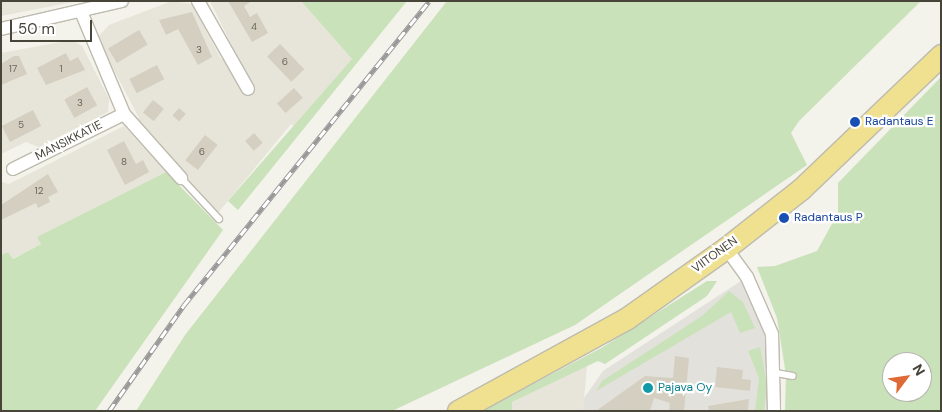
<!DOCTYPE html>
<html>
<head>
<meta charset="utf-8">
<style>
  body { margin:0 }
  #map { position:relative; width:942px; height:412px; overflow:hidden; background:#f3f2eb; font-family:"DM Sans",sans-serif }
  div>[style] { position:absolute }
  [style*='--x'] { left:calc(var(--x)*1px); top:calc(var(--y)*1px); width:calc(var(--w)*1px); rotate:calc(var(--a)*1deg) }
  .residential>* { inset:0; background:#e7e5d9 }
  .industrial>* { inset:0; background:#e3e1dc }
  .green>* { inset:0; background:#c9e2b9 }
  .building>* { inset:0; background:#d4cfc1; transform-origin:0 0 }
  .roads { filter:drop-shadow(1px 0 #bebbae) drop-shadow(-1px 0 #bebbae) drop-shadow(0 1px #bebbae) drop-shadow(0 -1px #bebbae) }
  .service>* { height:6px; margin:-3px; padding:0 3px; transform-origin:3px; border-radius:3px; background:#fff }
  .minor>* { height:12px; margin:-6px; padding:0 6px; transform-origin:6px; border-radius:6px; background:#fff }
  .trunk>* { height:21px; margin:-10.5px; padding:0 10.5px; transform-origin:10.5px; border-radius:10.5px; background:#f0e190 }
  .rail>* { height:5px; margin-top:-2.5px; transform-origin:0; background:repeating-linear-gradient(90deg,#fff 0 9px,#989898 0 18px); box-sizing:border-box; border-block:1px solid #989898 }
  .dots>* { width:14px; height:14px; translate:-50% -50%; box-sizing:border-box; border:2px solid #fff; border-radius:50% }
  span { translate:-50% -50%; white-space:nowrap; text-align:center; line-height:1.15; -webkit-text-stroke:4.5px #fff; paint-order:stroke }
  .number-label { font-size:10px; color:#6a675b }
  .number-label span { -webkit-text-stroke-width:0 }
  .transit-label { font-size:12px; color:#164399 }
  .left { translate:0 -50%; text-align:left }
  .street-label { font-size:12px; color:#474439 }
  .culture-label { font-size:12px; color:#0d838f }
  .frame { position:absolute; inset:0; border:2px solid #474439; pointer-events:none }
  .north { position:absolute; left:882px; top:352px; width:50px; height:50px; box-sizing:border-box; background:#fff; border:1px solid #b5b4b0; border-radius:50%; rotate:59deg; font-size:14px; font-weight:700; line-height:20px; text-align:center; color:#474439 }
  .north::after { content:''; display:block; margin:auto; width:18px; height:22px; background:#e06a35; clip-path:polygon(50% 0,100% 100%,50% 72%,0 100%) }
  .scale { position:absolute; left:10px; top:20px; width:82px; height:22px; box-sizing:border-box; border:2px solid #474439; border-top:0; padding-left:6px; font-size:15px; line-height:18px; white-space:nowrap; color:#474439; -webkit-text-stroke:4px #fff; paint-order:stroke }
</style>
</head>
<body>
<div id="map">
  <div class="residential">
    <div style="clip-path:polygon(1px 1px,78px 1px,1px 16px)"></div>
    <div style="clip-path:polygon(172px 1px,192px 4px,221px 59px,235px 52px,210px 1px,301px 1px,352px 59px,295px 128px,291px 124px,218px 213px,134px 120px,139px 118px,97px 38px,109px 25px)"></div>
    <div style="clip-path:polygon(72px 40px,82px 46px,109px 99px,108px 112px,39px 147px,26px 142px,1px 154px,1px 53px)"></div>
    <div style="clip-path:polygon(124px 126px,166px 172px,38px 237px,41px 244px,12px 259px,8px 252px,1px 255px,1px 182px,9px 184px)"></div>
    <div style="clip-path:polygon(587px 365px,583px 411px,512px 411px,512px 402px)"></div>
  </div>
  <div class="industrial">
    <div style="clip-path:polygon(747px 277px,763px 308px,774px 411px,583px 411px,584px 398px,603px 371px)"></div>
  </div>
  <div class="green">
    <div style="clip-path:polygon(301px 1px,407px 1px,238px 210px,228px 201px,352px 59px)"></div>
    <div style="clip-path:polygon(447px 1px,921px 1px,799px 121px,791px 133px,807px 165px,575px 325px,392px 411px,136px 411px,185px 335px)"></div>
    <div style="clip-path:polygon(evenodd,941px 77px,941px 411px,785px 411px,786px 375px,777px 318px,757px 267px,775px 266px,817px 251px,838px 213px,838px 183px,941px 77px,892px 362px,922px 362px,922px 392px,892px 392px,892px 362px)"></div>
    <div style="clip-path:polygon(166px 172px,223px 230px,95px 411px,1px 411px,1px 255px,8px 252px,13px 259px,41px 244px,37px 237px)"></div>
    <div style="clip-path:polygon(707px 281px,717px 281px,707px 296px,605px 364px,598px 361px,512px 402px,512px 411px,482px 411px,603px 347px)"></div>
    <div style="clip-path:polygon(729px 291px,743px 302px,755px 328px,740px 333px,731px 312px,596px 391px,602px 381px,702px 316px)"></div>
    <div style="clip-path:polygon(760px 347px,767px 384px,764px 411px,755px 411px,759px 378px,748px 351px)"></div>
  </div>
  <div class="building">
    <div style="clip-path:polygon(228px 1px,252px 1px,244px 6px,250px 17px,257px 13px,268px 33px,252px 42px)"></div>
    <div style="clip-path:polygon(192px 12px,212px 57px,198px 65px,178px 29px,166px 35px,159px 20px)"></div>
    <div style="left:139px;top:30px;width:17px;height:36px;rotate:59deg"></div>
    <div style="left:280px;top:44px;width:35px;height:18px;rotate:46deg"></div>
    <div style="clip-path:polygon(66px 53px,70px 61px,78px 57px,85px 70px,46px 85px,37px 68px)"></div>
    <div style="clip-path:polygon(14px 56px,19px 56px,27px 74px,1px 85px,1px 64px)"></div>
    <div style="left:157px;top:65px;width:16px;height:31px;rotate:63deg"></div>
    <div style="left:87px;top:87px;width:21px;height:26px;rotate:61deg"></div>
    <div style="left:294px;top:88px;width:13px;height:23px;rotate:48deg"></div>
    <div style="left:153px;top:100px;width:14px;height:16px;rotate:39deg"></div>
    <div style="left:179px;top:108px;width:9px;height:10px;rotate:41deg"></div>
    <div style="left:33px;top:110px;width:18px;height:35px;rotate:63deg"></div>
    <div style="left:254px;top:133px;width:13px;height:12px;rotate:48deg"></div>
    <div style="left:205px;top:135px;width:16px;height:32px;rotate:38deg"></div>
    <div style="clip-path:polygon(124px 141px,136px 164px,143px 160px,149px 172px,125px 185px,107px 150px)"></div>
    <div style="clip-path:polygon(48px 174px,58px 192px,48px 197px,50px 202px,38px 208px,36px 203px,1px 220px,1px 205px)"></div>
    <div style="clip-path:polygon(675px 356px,689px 358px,684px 411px,669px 411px,670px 403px,654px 398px,650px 411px,596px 411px,645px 376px,673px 378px)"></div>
    <div style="clip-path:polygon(717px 367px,743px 370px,742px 379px,751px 380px,750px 391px,715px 387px)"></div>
    <div style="clip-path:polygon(749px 399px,748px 411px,709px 411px,708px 406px)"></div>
  </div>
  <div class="roads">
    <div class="service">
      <div style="--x:181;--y:178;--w:56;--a:47.2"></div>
      <div style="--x:776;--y:373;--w:17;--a:10"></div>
    </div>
    <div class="minor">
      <div style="--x:198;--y:1;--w:101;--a:60.4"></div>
      <div style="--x:82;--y:14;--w:108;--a:67.2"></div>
      <div style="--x:124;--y:114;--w:86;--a:48.3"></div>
      <div style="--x:1;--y:29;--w:124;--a:-13"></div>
      <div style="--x:13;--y:169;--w:124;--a:-26.4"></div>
      <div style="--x:726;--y:248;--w:36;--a:54"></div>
      <div style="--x:747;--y:277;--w:62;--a:66.3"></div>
      <div style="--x:772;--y:334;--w:77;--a:88.5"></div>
    </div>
    <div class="trunk">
      <div style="--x:458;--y:411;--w:193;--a:-28.8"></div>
      <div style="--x:627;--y:318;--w:121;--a:-35.3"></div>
      <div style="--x:726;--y:248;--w:95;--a:-38.2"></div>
      <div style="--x:801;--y:189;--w:194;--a:-43.7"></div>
    </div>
  </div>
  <div class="rail">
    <div style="--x:109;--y:411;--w:130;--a:-54.7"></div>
    <div style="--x:184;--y:305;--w:390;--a:-51.1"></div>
  </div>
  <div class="dots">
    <div style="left:855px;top:122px;background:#1a4fb4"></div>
    <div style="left:784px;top:218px;background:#1a4fb4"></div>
    <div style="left:648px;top:388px;background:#0f9aa8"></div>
  </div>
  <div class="number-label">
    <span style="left:254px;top:27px">4</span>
    <span style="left:199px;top:50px">3</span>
    <span style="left:285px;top:62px">6</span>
    <span style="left:13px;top:69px">17</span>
    <span style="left:61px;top:69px">1</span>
    <span style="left:80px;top:103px">3</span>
    <span style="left:21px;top:125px">5</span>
    <span style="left:202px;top:152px">6</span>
    <span style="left:124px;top:162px">8</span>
    <span style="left:39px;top:191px">12</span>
  </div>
  <div class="transit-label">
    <span class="left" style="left:865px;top:122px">Radantaus E</span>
    <span class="left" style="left:794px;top:218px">Radantaus P</span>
  </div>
  <div class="street-label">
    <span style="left:69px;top:141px;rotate:-27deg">MANSIKKATIE</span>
    <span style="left:715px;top:255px;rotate:-36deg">VIITONEN</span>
  </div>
  <div class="culture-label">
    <span class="left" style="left:658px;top:388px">Pajava Oy</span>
  </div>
  <div class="frame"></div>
  <div class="north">N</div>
  <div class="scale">50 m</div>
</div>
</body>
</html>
